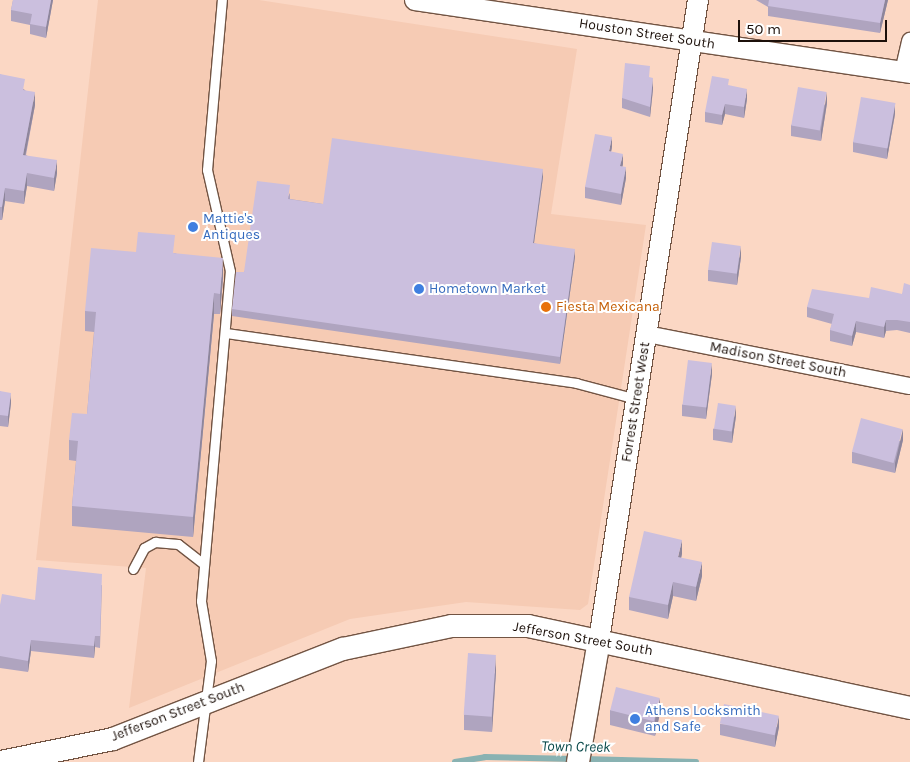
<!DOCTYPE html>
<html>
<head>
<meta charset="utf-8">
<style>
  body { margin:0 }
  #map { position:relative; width:910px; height:762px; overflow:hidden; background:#fbd7c4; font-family:Karla,sans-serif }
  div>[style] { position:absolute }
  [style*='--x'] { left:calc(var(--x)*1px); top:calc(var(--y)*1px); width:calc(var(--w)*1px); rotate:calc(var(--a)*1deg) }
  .built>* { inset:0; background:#f6cbb4 }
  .stream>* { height:5.5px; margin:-2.75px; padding:0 2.75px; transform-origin:2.75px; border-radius:2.75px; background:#89b2b2 }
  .roads { filter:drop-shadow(1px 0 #725443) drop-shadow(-1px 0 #725443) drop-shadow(0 1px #725443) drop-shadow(0 -1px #725443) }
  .service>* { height:9px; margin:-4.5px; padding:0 4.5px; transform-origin:4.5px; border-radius:4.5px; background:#fff }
  .minor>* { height:16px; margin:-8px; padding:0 8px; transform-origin:8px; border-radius:8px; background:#fff }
  .tertiary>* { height:20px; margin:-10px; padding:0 10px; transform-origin:10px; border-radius:10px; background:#fff }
  .secondary>* { height:22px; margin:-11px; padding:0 11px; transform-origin:11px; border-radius:11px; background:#fff }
  .wall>* { inset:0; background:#afa4bf }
  .shaded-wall>* { inset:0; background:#8e869b }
  .building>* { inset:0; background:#cbbfde; transform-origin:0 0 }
  .dots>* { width:14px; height:14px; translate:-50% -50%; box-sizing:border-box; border:2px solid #fff; border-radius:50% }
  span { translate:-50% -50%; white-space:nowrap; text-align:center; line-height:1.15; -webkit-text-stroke:4px #fff; paint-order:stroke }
  .street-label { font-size:14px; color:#1c100a }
  .shop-label { font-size:14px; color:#366cbe }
  .left { translate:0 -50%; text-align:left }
  .food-label { font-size:14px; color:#c56008 }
  .water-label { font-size:15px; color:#09494a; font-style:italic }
  .scale { position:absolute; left:738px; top:20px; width:149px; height:22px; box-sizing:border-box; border:2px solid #1c100a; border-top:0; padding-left:6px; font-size:15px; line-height:18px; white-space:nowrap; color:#1c100a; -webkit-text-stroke:4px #fff; paint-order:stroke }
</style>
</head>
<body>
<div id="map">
  <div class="built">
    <div style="clip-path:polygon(98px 0,259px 0,577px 49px,551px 214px,646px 225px,588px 604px,580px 610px,466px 602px,350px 619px,129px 708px,146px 568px,36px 560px)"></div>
  </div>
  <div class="stream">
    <div style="--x:584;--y:759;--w:112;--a:1.5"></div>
    <div style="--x:455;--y:762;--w:30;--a:-9"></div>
    <div style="--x:485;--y:757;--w:89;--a:1.3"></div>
  </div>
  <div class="roads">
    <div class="service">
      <div style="--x:226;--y:333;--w:354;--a:8.1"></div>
      <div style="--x:576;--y:383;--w:62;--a:14.9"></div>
      <div style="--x:133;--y:569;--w:24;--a:-62"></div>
      <div style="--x:144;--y:548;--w:13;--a:-29"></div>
      <div style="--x:155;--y:542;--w:23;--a:5"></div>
      <div style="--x:178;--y:544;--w:33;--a:38"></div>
      <div style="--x:198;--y:762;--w:102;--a:-82.7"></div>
      <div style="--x:211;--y:661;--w:61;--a:-99.5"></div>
      <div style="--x:201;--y:601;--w:331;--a:-85"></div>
      <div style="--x:230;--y:271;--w:104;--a:-102.8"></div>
      <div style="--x:207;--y:170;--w:171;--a:-85"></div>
    </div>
    <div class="minor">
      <div style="--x:903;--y:72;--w:32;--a:-77"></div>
      <div style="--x:647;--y:334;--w:268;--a:11.2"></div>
    </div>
    <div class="tertiary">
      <div style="--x:415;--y:0;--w:500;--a:8.39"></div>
      <div style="--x:599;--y:640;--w:648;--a:-81.21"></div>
    </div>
    <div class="secondary">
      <div style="--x:1;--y:762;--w:114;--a:-11.6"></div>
      <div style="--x:113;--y:739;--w:247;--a:-21.4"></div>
      <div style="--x:343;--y:649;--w:111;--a:-11.9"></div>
      <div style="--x:452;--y:626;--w:76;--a:0"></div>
      <div style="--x:528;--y:626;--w:391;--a:12.1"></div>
      <div style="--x:578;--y:762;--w:124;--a:-80.2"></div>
    </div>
  </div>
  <div class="wall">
    <div style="clip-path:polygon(13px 0,53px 0,46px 38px,30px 34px,30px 25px,11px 21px,11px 10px)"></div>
    <div style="clip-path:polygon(756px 0,888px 0,880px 33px,768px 16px,768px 7px)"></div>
    <div style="clip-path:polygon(0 74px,25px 90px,35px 105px,26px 155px,57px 173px,54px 191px,27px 186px,24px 204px,5px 201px,2px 220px,0 220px)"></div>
    <div style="clip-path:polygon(650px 78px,653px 89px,650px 117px,622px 108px,622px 98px)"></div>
    <div style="clip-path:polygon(729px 86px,747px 99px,744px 118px,725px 114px,722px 125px,705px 122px,705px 112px)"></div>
    <div style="clip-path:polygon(827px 103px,821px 141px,791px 136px,791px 125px)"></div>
    <div style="clip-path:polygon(895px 114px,887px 159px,853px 152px,853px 142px)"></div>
    <div style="clip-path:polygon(612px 147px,611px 152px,623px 164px,622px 167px,626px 178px,621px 205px,585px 198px,585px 187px)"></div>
    <div style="clip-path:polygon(543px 177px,534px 243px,575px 257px,560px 364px,232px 316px,232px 309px,244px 272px,290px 193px,290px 199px,323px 204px)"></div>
    <div style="clip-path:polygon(136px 252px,175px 253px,223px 278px,220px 314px,214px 314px,193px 537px,72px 526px,72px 506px,76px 461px,69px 460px,69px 440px,87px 414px,94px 332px,85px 331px,85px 311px)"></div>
    <div style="clip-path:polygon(741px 257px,737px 285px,708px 281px,708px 270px)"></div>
    <div style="clip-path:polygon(910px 285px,910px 333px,897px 330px,886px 331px,884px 338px,856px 332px,852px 346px,830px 341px,830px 330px,832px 324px,807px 317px,807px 307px,902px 294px)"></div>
    <div style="clip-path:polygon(712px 374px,706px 419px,682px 416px,682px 405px)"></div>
    <div style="clip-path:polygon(0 391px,11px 403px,8px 427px,0 426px)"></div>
    <div style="clip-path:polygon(736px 416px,732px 443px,713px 440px,713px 429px)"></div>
    <div style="clip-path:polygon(903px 440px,895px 473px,852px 463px,852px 452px)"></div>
    <div style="clip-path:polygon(682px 554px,681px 558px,702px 576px,696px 601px,673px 596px,668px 619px,629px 610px,629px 597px)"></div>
    <div style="clip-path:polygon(102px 585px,100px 648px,95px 647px,94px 658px,31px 651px,28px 672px,0 668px,0 605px,35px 600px)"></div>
    <div style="clip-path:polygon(496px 671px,492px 732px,464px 730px,464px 715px)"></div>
    <div style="clip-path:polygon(610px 710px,660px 713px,655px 736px,610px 725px)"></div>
    <div style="clip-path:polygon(720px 724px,779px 727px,775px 747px,720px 735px)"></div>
  </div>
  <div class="shaded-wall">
    <div style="clip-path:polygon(51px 0,53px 0,46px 38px,46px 27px)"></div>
    <div style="clip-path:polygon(885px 0,888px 0,880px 33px,880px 23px)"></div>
    <div style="clip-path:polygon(653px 78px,653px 89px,650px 117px,650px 107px)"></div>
    <div style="clip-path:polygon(747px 89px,747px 99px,744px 118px,744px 107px)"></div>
    <div style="clip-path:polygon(35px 92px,35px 105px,23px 167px,23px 155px)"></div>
    <div style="clip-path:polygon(827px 92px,827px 103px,821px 141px,821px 130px)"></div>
    <div style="clip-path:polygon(895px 103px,895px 114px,887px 159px,887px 148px)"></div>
    <div style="clip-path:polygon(725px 104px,725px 114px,722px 125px,722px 115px)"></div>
    <div style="clip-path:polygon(612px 137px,612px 147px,609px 162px,609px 151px)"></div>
    <div style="clip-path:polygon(623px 154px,623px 164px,620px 177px,620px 166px)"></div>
    <div style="clip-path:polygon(57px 160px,57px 173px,54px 191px,54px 178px)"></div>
    <div style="clip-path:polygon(626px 167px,626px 178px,621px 205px,621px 194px)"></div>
    <div style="clip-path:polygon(543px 169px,543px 177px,533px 250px,533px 243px)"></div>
    <div style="clip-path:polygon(27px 173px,27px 186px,24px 204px,24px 191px)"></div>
    <div style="clip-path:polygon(5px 188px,5px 201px,2px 220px,2px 207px)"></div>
    <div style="clip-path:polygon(741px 246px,741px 257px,737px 285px,737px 274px)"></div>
    <div style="clip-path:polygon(575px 249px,575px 257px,560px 364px,560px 357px)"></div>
    <div style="clip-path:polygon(223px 258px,223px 278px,220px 314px,220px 294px)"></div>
    <div style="clip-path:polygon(214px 293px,214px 314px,193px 537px,193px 517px)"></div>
    <div style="clip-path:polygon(886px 320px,886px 331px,884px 338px,884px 327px)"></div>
    <div style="clip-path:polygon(856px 321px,856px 332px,852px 346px,852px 336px)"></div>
    <div style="clip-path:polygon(712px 363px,712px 374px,706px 419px,706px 408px)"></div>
    <div style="clip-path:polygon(11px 393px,11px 403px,8px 427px,8px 416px)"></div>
    <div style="clip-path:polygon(736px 406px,736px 416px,732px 443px,732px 432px)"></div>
    <div style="clip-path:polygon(903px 429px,903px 440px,895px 473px,895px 463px)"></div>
    <div style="clip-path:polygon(682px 540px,682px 554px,678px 571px,678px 557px)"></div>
    <div style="clip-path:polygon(702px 562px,702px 576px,696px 601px,696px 587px)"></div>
    <div style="clip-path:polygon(673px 582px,673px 596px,668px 619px,668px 605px)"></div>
    <div style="clip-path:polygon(95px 636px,95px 647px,94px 658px,94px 646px)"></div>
    <div style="clip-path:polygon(31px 640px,31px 651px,28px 672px,28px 661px)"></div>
    <div style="clip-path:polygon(496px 655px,496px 671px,492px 732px,492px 716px)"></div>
    <div style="clip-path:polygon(660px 698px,660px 713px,655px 736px,655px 720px)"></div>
    <div style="clip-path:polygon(779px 716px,779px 727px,775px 747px,775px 736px)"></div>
  </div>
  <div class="building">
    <div style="clip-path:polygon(13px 0,51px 0,46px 27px,30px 24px,32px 14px,11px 10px)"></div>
    <div style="clip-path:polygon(769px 0,885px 0,880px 23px,768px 6px)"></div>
    <div style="clip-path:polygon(625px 63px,650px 66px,649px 77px,653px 78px,650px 107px,622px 98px)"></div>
    <div style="clip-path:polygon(0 74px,25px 79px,23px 90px,35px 92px,23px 155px,57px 160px,54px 178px,27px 173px,24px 191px,5px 188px,2px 207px,0 207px)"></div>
    <div style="clip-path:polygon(712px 76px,729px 79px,728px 85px,747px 89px,744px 107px,725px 104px,722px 115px,705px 112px)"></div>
    <div style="left:798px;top:87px;width:29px;height:39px;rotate:10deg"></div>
    <div style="left:861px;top:97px;width:35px;height:46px;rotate:10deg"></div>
    <div style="clip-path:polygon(595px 134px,612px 137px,609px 151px,623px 154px,620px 166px,626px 167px,621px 194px,585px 187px)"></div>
    <div style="clip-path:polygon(332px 138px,543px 169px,533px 243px,575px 249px,560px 357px,232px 309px,236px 272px,244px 272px,257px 181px,290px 185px,288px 199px,323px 204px)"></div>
    <div style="clip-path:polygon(138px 232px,175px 235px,173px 253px,223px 258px,220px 294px,214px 293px,193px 517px,72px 506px,78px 441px,69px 440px,72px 413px,87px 414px,96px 312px,85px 311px,91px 248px,136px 252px)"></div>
    <div style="left:712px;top:242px;width:29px;height:28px;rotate:8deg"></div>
    <div style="clip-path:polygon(904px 283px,910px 285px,910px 322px,897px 320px,886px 320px,884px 327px,856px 321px,852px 336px,830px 330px,834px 314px,807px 307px,812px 289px,869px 298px,871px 287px,902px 294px)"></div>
    <div style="left:688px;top:360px;width:24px;height:45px;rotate:7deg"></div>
    <div style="clip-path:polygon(0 391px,11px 393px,8px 416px,0 415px)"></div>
    <div style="left:718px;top:403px;width:18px;height:26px;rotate:9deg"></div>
    <div style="left:861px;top:418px;width:43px;height:35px;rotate:15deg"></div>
    <div style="clip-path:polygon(644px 531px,682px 540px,678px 557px,702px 562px,696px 587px,673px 582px,668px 605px,629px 597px)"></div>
    <div style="clip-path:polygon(38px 567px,102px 574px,100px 636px,95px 636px,94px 646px,31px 640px,28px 661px,0 656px,0 605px,2px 594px,35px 600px)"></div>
    <div style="left:468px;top:653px;width:28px;height:62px;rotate:4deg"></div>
    <div style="left:616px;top:687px;width:45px;height:24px;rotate:14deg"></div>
    <div style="left:724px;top:704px;width:56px;height:20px;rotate:12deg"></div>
  </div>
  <div class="dots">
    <div style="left:193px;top:227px;background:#3f7fe0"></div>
    <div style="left:419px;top:289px;background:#3f7fe0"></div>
    <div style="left:546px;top:307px;background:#e8710a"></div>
    <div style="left:635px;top:719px;background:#3f7fe0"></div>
  </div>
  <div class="street-label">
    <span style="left:647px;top:34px;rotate:9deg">Houston Street South</span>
    <span style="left:778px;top:360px;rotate:11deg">Madison Street South</span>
    <span style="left:636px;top:402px;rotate:-81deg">Forrest Street West</span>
    <span style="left:583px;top:639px;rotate:10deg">Jefferson Street South</span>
    <span style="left:178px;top:712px;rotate:-21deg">Jefferson Street South</span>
  </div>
  <div class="shop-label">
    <span class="left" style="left:203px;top:227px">Mattie's<br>Antiques</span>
    <span class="left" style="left:429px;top:289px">Hometown Market</span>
    <span class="left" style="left:645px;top:719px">Athens Locksmith<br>and Safe</span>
  </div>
  <div class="food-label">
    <span class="left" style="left:556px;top:307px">Fiesta Mexicana</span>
  </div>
  <div class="water-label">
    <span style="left:576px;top:747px;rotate:1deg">Town Creek</span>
  </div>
  <div class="scale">50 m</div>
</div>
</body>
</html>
